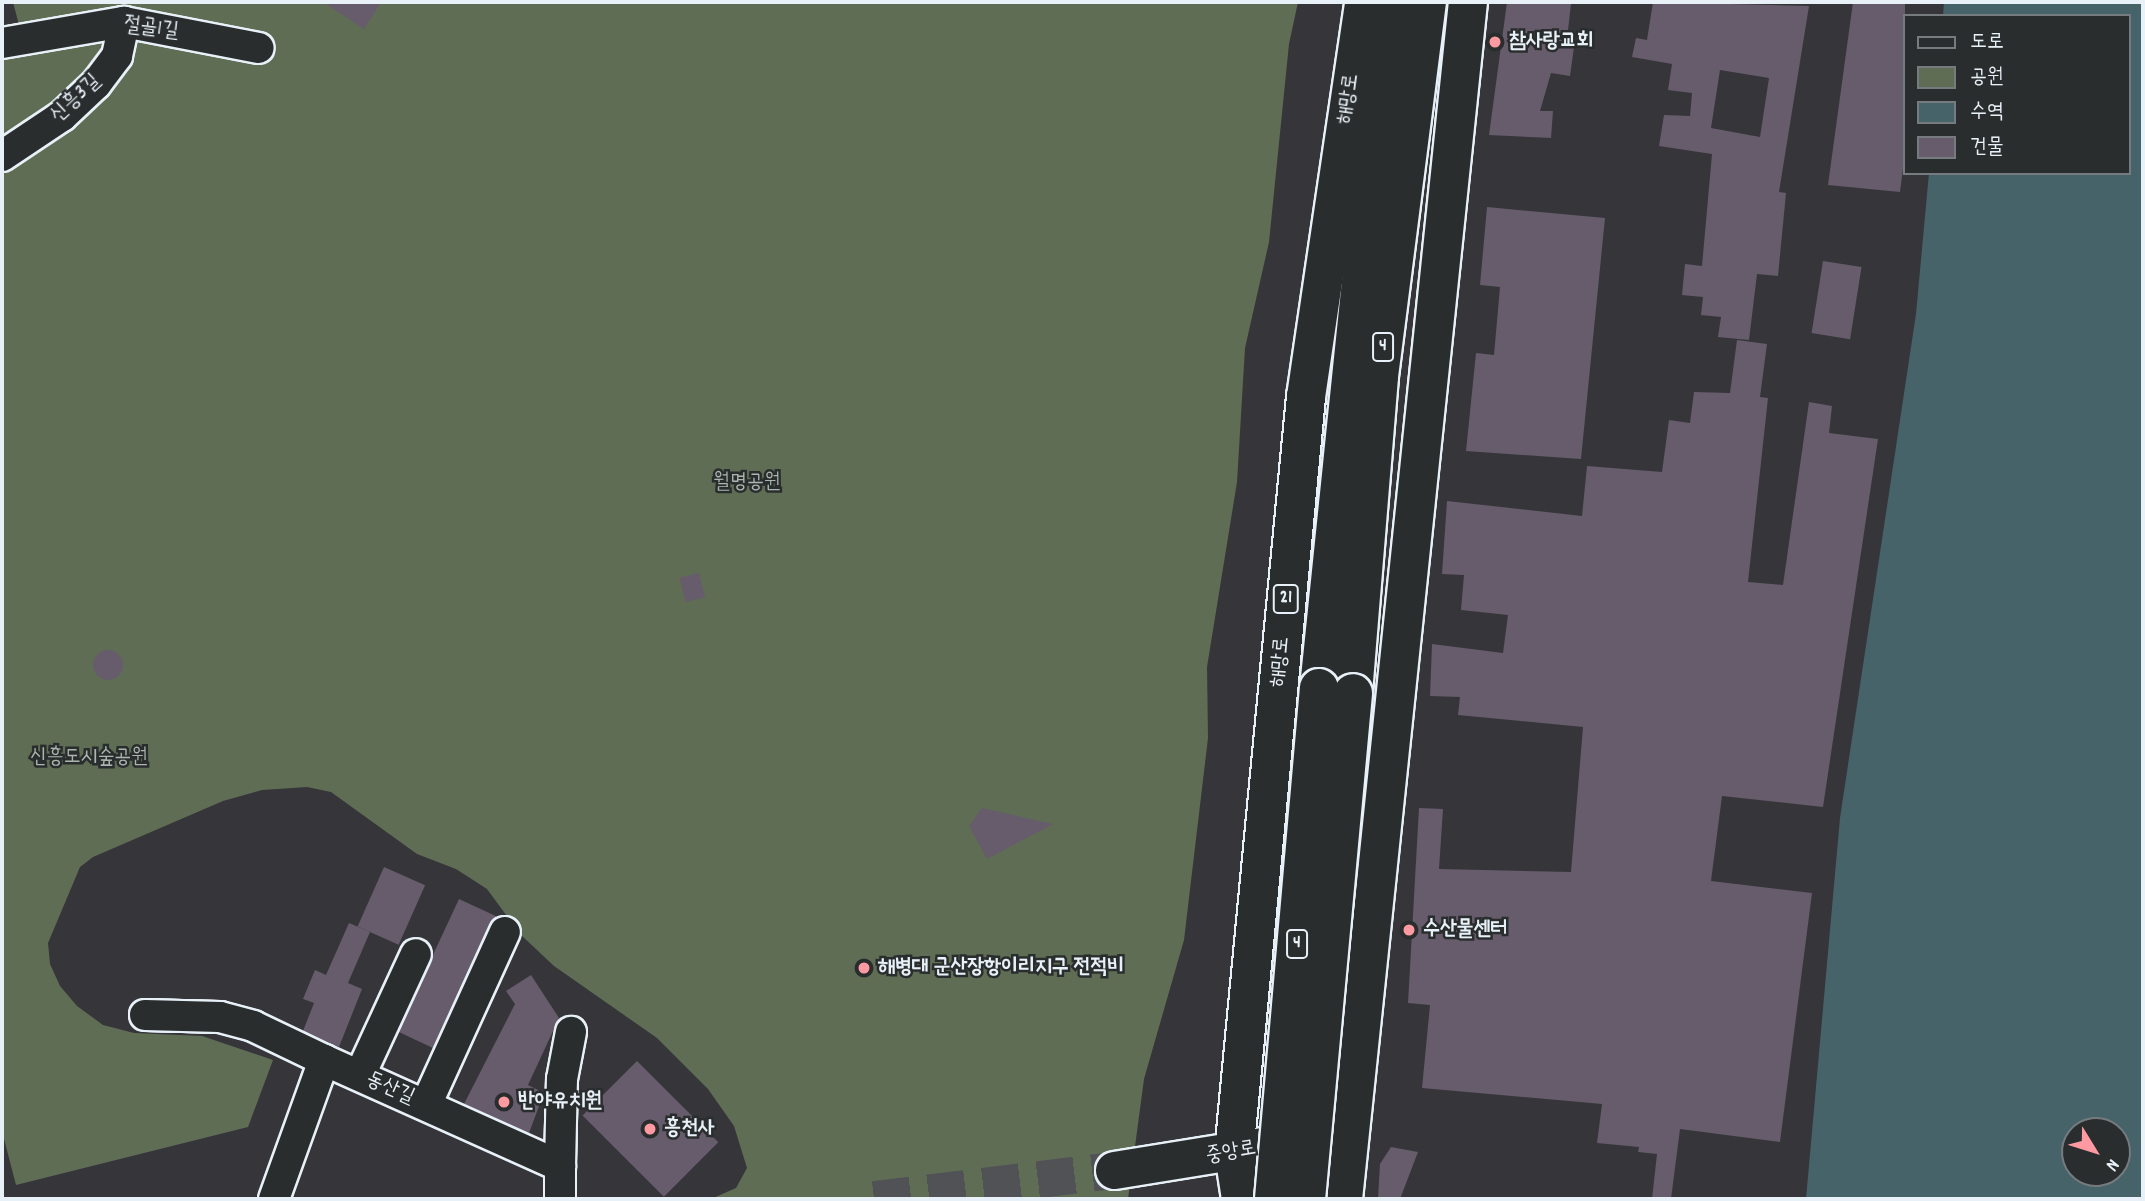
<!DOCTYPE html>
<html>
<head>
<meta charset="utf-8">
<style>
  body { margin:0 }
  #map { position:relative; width:2145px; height:1201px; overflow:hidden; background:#36363a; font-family:Dekko,"Poor Story",sans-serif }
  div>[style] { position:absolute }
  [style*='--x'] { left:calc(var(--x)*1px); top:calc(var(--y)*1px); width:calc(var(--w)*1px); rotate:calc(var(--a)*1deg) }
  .green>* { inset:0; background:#606d55 }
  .water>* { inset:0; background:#466369 }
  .building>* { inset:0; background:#665c6c; transform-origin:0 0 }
  .round { border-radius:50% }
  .tertiary-tunnel>* { height:37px; margin-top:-18.5px; transform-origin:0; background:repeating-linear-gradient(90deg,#515256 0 37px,transparent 0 55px) }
  .roads { filter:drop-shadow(2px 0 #e8f1f8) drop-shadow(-2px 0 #e8f1f8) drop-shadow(0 2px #e8f1f8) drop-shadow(0 -2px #e8f1f8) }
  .minor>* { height:30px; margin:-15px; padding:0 15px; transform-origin:15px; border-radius:15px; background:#2a2d2e }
  .tertiary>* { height:37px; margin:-18.5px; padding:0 18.5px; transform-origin:18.5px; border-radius:18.5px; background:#2a2d2e }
  .primary>* { height:38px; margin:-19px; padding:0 19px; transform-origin:19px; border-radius:19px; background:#2a2d2e }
  .trunk>* { height:38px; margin:-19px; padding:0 19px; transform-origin:19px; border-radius:19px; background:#2a2d2e }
  .bridges { filter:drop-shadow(2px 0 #e8f1f8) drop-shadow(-2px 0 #e8f1f8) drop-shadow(0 2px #e8f1f8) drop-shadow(0 -2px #e8f1f8) }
  .trunk-bridge>* { height:38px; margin:-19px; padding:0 19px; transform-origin:19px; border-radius:19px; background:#2a2d2e }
  .dots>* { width:19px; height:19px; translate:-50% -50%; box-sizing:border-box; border:4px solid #2a2d2e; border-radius:50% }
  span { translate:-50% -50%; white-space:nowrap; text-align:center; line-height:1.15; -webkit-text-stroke:5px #2a2d2e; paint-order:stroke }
  .shield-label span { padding:2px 5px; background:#2a2d2e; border:2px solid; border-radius:5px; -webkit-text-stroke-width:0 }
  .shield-label { font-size:19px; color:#e8f1f8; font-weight:700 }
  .street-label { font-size:21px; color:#e8f1f8 }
  .poi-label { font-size:21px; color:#e8f1f8; font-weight:700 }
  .left { translate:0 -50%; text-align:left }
  .park-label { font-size:21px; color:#abb6af }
  .frame { position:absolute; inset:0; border:4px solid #e8f1f8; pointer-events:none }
  .legend { position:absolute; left:1903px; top:14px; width:228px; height:161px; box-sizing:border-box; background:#2a2d2e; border:2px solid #767b7f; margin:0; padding:9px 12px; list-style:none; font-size:21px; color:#e8f1f8 }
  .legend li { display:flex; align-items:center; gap:14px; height:35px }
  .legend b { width:35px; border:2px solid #767b7f }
  .north { position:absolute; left:2061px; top:1117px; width:70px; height:70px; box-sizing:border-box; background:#2a2d2e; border:2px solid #767b7f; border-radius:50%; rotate:128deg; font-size:19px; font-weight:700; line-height:28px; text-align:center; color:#e8f1f8 }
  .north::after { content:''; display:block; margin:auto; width:24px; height:32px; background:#ff9aa2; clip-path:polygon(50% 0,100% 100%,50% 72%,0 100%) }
</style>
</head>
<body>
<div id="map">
  <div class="green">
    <div style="clip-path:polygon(13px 2px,1298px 2px,1289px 44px,1269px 242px,1245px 348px,1237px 482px,1207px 667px,1208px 738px,1184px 940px,1144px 1079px,1128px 1199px,711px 1199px,736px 1188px,747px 1168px,734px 1126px,708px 1089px,657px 1038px,554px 966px,520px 934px,487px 889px,456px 869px,417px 854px,331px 792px,307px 787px,262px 790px,223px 801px,93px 857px,80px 867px,48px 943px,50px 964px,60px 986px,77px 1006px,103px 1025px,134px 1033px,202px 1036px,273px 1060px,248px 1127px,16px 1185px,2px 1131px,2px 54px,11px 51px,19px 25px)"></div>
  </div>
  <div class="water">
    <div style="clip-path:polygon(evenodd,1944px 2px,2143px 2px,2143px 1199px,1806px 1199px,1840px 818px,1916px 314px,1929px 173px,2129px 173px,2129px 16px,1943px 16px,1944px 2px,2075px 1131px,2117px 1131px,2117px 1173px,2075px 1173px,2075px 1131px)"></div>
  </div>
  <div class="building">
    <div style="clip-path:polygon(323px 2px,381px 2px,364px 29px)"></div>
    <div style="clip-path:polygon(1507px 2px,1571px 4px,1567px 39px,1575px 40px,1570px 76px,1551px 73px,1540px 111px,1553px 111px,1551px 138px,1489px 135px)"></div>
    <div style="clip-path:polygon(evenodd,1653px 2px,1809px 6px,1779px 192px,1786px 193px,1778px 276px,1757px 274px,1749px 340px,1718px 337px,1721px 317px,1701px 315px,1703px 297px,1682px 295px,1685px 264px,1702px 266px,1712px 154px,1659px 146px,1664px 115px,1690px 116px,1692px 93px,1668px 90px,1672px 64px,1632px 57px,1636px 38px,1647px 40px,1653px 2px,1720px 70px,1769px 78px,1760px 137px,1711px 128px,1720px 70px)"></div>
    <div style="clip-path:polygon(1853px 2px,1905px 2px,1905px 153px,1900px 192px,1828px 185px)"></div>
    <div style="clip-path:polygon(1487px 207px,1605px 218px,1581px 459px,1466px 451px,1476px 353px,1494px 355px,1500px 287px,1480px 285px)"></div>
    <div style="left:1823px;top:261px;width:39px;height:73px;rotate:9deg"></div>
    <div style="clip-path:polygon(1737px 340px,1767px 344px,1760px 397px,1768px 398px,1748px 582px,1783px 585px,1809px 402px,1832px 406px,1829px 433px,1878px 439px,1823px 807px,1722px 796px,1711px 881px,1812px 893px,1780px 1142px,1680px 1129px,1671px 1199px,1652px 1199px,1657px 1154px,1638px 1152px,1639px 1147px,1597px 1143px,1602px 1104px,1422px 1088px,1430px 1005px,1408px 1003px,1419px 808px,1443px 809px,1439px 869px,1571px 872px,1583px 727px,1458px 715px,1460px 697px,1430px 696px,1432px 644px,1503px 653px,1508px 615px,1461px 610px,1464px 575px,1442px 574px,1447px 501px,1582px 516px,1587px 466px,1662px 472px,1669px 420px,1690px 423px,1694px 392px,1730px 393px)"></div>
    <div style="left:699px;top:573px;width:25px;height:20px;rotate:76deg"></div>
    <div class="round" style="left:93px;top:650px;width:30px;height:30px"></div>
    <div style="clip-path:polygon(982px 808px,1053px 824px,987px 859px,969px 826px)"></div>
    <div style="left:384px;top:867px;width:45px;height:65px;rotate:24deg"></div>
    <div style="left:459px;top:899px;width:41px;height:146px;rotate:25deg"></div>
    <div style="clip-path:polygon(349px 923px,370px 932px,348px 983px,362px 989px,339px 1047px,303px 1031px,314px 1003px,303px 999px,315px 970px,326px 975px)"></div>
    <div style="clip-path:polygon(531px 975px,559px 1018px,528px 1085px,544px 1093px,529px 1133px,464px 1104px,515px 1004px,506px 991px)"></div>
    <div style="left:637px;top:1061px;width:115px;height:77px;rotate:45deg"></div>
    <div style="clip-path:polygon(1391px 1147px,1418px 1152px,1400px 1199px,1378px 1199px,1380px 1164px)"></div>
  </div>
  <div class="tertiary-tunnel">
    <div style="--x:874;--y:1199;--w:242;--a:-6.9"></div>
  </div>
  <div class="roads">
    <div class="minor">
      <div style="--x:2;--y:43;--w:124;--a:-9.8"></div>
      <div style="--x:124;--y:22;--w:137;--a:10.9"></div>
      <div style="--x:2;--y:156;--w:72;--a:-33.7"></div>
      <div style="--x:62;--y:116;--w:47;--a:-43.3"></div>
      <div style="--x:96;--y:84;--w:35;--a:-53"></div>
      <div style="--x:117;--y:56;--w:35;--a:-78"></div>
      <div style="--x:145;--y:1015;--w:75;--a:1.5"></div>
      <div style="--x:220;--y:1017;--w:34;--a:15"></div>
      <div style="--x:253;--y:1026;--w:79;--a:25.6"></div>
      <div style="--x:360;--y:1075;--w:133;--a:-65.2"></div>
      <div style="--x:426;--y:1105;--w:190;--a:-65.5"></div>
      <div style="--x:560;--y:1166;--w:87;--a:-88.7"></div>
      <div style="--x:562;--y:1079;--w:48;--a:-79.2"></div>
      <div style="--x:274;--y:1199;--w:148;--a:-70.2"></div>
      <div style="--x:324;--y:1060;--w:259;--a:24.2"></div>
      <div style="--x:560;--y:1166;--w:33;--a:90"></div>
    </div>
    <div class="tertiary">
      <div style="--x:1114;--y:1170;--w:194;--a:-9.2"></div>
    </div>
    <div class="primary">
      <div style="--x:1241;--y:1199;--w:47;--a:-98.7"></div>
      <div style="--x:1234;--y:1153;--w:759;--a:-84.56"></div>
      <div style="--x:1306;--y:397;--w:399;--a:-81.6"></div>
      <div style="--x:1343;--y:1199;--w:1204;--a:-84.04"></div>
    </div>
    <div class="trunk">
      <div style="--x:1319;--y:688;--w:434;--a:-84.1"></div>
      <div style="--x:1364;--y:256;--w:256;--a:-82.4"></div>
      <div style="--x:1353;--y:693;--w:318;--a:-85.3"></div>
      <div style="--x:1379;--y:376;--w:377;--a:-82.7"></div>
    </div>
  </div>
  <div class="bridges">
    <div class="trunk-bridge">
      <div style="--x:1274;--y:1199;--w:513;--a:-84.97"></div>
      <div style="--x:1306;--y:1199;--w:508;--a:-84.69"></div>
    </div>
  </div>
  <div class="dots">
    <div style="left:1495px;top:42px;background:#ff9aa2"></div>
    <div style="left:1409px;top:930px;background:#ff9aa2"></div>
    <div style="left:864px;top:968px;background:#ff9aa2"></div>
    <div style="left:504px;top:1102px;background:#ff9aa2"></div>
    <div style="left:650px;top:1129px;background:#ff9aa2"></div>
  </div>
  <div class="shield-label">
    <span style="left:1383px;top:347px">4</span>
    <span style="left:1286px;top:599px">21</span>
    <span style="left:1297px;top:944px">4</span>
  </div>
  <div class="street-label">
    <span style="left:151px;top:29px;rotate:7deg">절골1길</span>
    <span style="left:76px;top:99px;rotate:-43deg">신흥3길</span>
    <span style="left:1349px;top:99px;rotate:-82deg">해망로</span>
    <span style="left:1281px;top:662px;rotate:-85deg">해망로</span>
    <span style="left:390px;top:1089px;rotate:24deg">동산길</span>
    <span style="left:1231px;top:1153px;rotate:-10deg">중앙로</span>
  </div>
  <div class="poi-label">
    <span class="left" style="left:1509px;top:42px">참사랑교회</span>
    <span class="left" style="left:1423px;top:930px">수산물센터</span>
    <span class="left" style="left:878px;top:968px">해병대 군산장항이리지구 전적비</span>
    <span class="left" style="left:518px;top:1102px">반야유치원</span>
    <span class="left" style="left:664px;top:1129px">흥천사</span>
  </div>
  <div class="park-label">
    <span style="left:747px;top:483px">월명공원</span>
    <span style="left:89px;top:758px">신흥도시숲공원</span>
  </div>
  <div class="frame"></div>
  <ul class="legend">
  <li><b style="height:9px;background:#2a2d2e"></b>도로</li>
  <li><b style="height:19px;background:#606d55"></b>공원</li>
  <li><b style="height:19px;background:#466369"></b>수역</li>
  <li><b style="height:19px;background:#665c6c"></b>건물</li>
  </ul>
  <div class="north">N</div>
</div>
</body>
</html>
